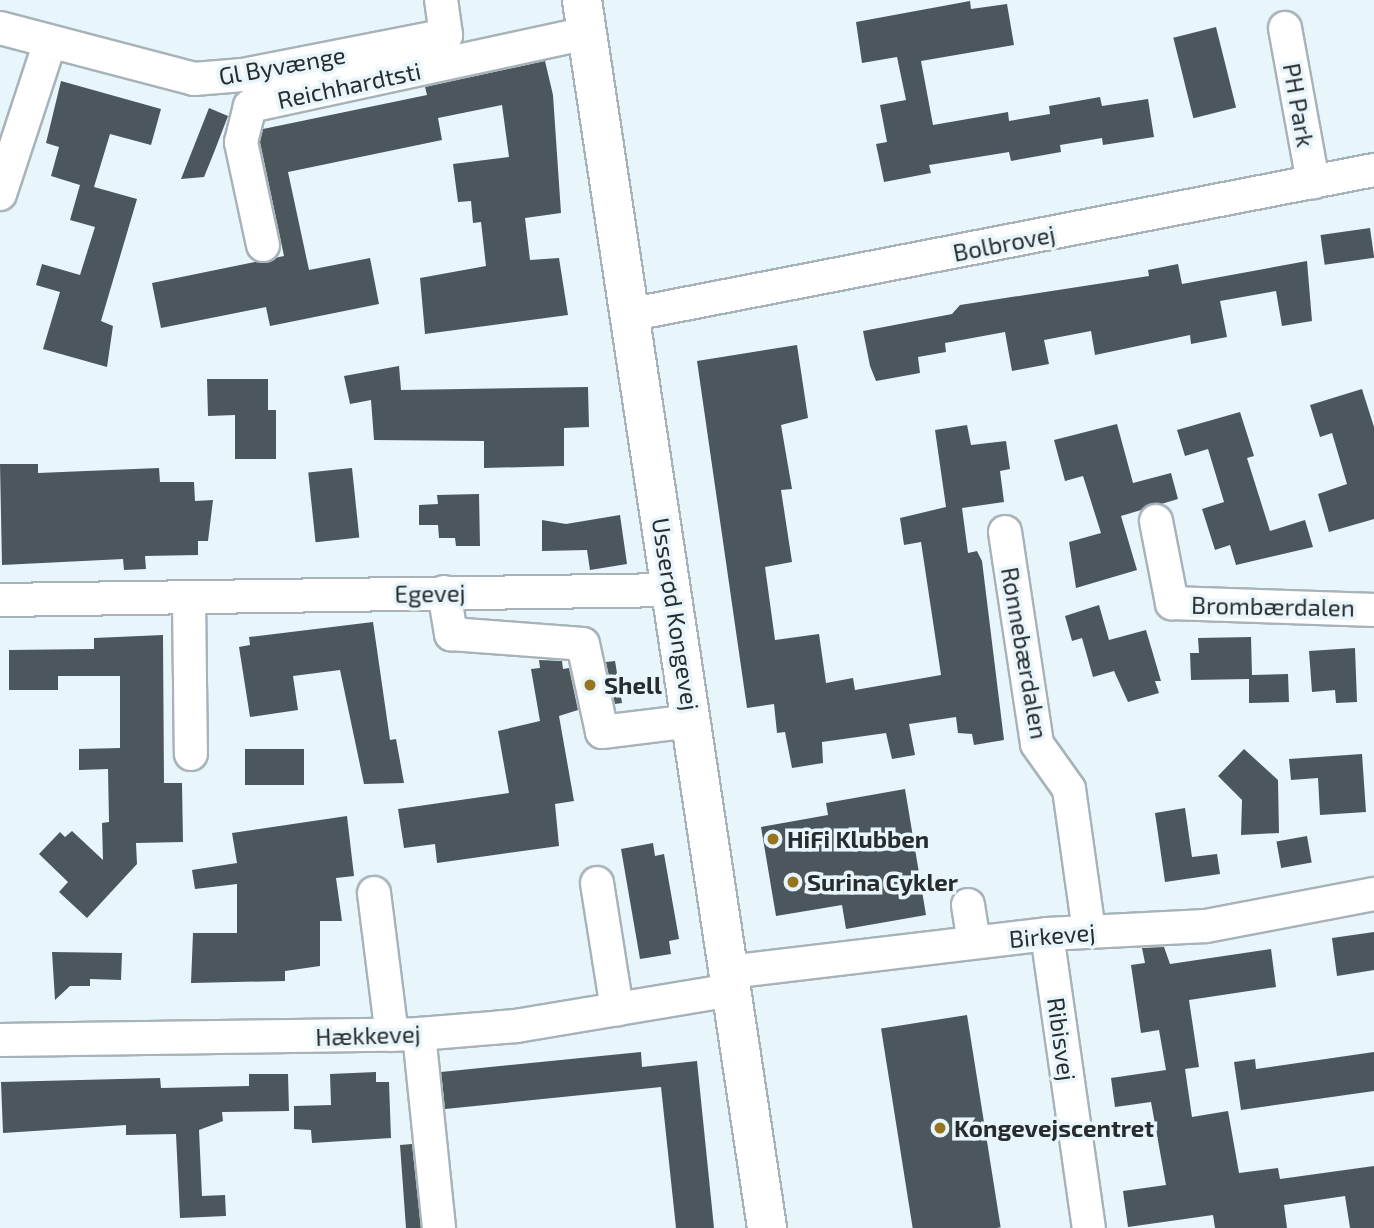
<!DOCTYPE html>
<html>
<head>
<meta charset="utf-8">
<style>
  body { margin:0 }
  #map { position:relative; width:1374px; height:1228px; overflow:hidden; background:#e8f5fb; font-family:"Exo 2",sans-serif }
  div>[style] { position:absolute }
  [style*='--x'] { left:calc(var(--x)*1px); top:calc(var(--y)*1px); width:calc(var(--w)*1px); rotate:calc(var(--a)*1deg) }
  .building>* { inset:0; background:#4b575c; transform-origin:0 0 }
  .roads { filter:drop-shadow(2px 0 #a7b3b9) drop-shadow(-2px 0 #a7b3b9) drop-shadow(0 2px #a7b3b9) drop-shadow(0 -2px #a7b3b9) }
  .minor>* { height:32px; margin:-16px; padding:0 16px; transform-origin:16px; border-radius:16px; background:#fff }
  .major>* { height:38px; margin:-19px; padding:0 19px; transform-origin:19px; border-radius:19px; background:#fff }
  .dots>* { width:19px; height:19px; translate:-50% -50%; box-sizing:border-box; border:4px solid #e8f5fb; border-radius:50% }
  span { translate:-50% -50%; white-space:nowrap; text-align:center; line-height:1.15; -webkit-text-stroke:7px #e8f5fb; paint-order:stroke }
  .street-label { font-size:24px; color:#272c2e }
  .poi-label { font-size:24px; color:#272c2e; font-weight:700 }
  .left { translate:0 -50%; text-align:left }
</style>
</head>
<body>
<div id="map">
  <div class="building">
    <div style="clip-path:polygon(970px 1px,971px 9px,1007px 4px,1014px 45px,921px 61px,933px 125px,1008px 112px,1009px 121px,1050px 114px,1049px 106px,1100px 97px,1102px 106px,1148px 99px,1154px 137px,1103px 145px,1102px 138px,1060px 145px,1061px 152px,1011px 161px,1009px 152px,929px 165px,931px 173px,884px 182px,876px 144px,887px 142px,880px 105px,906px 100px,897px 57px,862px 63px,856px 22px)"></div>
    <div style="left:1216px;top:27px;width:83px;height:44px;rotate:76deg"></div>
    <div style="clip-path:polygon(545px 61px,553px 95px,561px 213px,525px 218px,530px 260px,559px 258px,568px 315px,425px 334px,420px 278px,486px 266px,481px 222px,473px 223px,471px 201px,458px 202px,453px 164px,509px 157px,502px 105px,438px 118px,442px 140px,288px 172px,309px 270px,370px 258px,379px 304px,270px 326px,266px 307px,161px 328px,152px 283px,284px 256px,260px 142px,263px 129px,427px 95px,425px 87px)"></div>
    <div style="clip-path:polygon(61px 81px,161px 109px,151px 145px,110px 134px,94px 187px,137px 199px,101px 321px,113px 326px,107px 367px,43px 349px,60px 292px,36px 285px,42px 264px,80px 275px,95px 227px,70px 220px,80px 185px,51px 176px,59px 147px,46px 143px)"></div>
    <div style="clip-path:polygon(209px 108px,228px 116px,213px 155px,204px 177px,181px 179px)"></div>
    <div style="left:1370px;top:228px;width:30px;height:50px;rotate:82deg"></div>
    <div style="clip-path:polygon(1307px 261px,1312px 321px,1282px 326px,1276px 291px,1220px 301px,1227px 337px,1191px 344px,1190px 335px,1095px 355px,1091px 331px,1044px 340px,1049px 364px,1012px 371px,1005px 332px,945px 343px,946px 352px,918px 357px,920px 373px,876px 381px,870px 366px,863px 331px,952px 314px,960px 305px,1149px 276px,1148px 270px,1178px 264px,1182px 284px)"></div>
    <div style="clip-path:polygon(797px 345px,808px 418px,781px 425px,792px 489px,781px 490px,792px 562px,765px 567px,775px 640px,819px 634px,826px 683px,853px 678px,855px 690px,941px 675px,921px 542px,904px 545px,900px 518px,946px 507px,935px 430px,967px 425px,971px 445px,1006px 441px,1010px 469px,1000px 471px,1004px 502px,962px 508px,968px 553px,977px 551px,982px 561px,1004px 740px,974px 745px,972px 734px,958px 733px,956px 717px,909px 724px,915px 755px,892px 759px,886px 733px,822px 742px,823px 763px,792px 768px,785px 732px,777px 733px,774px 704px,747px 708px,697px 361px)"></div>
    <div style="clip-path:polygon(399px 366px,401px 390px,588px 387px,589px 427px,564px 428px,564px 466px,484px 468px,484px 441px,374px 440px,371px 400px,350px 404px,344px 376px)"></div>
    <div style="clip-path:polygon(207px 379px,268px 379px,268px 410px,276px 410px,276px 459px,235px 459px,235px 415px,208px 416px)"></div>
    <div style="clip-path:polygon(1362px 389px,1374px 427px,1374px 519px,1329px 532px,1318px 494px,1347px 484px,1332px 433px,1320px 437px,1310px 405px)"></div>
    <div style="clip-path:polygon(1240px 412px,1254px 456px,1247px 458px,1270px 531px,1305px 520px,1313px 547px,1236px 565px,1230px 545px,1215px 550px,1202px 509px,1224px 502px,1208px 449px,1185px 456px,1177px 430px)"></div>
    <div style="clip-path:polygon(1117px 424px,1133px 483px,1171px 473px,1178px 499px,1121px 516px,1137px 570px,1076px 588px,1069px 542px,1101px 533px,1083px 476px,1065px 481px,1054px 440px)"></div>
    <div style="clip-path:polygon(0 464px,38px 464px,38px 473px,159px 468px,160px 482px,194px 482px,195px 501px,213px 500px,208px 541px,198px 541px,198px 555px,145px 556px,146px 569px,124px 570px,123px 559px,2px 565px)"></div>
    <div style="left:352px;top:468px;width:70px;height:44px;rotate:84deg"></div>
    <div style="clip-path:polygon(479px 494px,480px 546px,456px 546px,455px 538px,439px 538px,438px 525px,419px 525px,419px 505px,438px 504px,437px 495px)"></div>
    <div style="clip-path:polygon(620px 515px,627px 564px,590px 570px,587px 550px,542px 551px,542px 520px,566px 524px)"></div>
    <div style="clip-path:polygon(1099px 605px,1109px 640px,1146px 630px,1161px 681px,1155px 681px,1159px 693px,1128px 702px,1114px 671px,1093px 677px,1082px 638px,1072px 641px,1065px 616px)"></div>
    <div style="clip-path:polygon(373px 622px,390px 740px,396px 739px,404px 783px,364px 784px,340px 670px,293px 676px,298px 710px,250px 717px,239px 647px,250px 645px,249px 637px)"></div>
    <div style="clip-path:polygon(163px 635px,164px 783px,182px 783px,183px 842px,136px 843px,137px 864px,87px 918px,59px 892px,68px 882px,39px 854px,60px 832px,65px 837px,72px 831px,103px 860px,102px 823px,109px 822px,108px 769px,79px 770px,79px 749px,120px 748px,120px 676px,58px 676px,58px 690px,9px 690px,9px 650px,94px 649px,94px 638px)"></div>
    <div style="clip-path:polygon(1251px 637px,1252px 675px,1288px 674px,1289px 702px,1249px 703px,1249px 679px,1191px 680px,1190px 653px,1199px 653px,1198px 638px)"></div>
    <div style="clip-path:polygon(1355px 648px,1357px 702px,1336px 703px,1335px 690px,1312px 692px,1309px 651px)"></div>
    <div style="clip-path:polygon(539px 660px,562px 661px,563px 669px,569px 668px,578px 710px,559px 716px,574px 801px,555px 804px,559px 846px,437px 863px,435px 844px,404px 848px,398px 809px,509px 793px,498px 731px,540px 721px,531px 669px,540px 668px)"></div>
    <div style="clip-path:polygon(615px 661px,622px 703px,615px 704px,606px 662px)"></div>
    <div style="left:304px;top:749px;width:36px;height:59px;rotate:90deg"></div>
    <div style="clip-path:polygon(1244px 749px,1278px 780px,1279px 833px,1241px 835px,1242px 800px,1218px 776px)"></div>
    <div style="clip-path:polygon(1362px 754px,1366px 812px,1320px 815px,1318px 778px,1291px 780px,1289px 759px)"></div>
    <div style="clip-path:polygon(905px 789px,926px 915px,846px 929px,842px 905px,776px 916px,761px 827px,828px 815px,826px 803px)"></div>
    <div style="clip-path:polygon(1185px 808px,1192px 857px,1217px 854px,1220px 874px,1165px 882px,1155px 813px)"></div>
    <div style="clip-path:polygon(347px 816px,354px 876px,336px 878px,342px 921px,320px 921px,320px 966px,285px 971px,285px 981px,191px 983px,193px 933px,237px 933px,237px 884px,195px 889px,192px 870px,237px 863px,232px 833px)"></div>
    <div style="left:1307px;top:836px;width:27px;height:31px;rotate:80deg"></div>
    <div style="clip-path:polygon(653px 843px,655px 856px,664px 854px,679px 939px,669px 941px,671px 954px,640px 959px,621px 849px)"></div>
    <div style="clip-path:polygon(1374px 932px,1374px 970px,1337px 976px,1332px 938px)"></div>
    <div style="clip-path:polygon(1164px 947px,1170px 964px,1271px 949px,1276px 987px,1189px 1000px,1199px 1067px,1185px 1069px,1192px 1117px,1228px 1111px,1239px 1173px,1278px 1168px,1280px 1179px,1374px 1166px,1374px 1228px,1350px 1228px,1345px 1196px,1284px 1205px,1287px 1228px,1215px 1228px,1213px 1215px,1128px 1227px,1123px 1191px,1166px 1185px,1151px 1102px,1115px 1107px,1111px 1078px,1166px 1070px,1159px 1030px,1141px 1033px,1131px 965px,1145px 963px,1142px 948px)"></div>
    <div style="clip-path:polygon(52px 952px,122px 953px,121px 980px,90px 979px,90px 986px,70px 986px,55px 1000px)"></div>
    <div style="left:967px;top:1015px;width:215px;height:87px;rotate:81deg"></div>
    <div style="clip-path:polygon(641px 1052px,642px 1067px,697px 1061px,714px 1228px,676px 1228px,661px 1087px,445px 1109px,441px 1072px)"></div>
    <div style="clip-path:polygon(1374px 1052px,1374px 1091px,1241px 1110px,1234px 1062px,1255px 1059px,1256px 1069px)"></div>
    <div style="clip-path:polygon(376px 1072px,376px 1082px,389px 1082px,391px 1138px,312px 1143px,311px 1130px,294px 1129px,294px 1106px,331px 1105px,330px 1074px)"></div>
    <div style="clip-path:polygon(249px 1074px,288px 1074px,289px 1111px,222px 1112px,223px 1121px,199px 1130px,202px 1196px,225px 1195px,226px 1216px,180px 1218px,176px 1134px,126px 1135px,126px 1125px,3px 1133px,1px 1082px,160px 1078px,161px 1088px,249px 1086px)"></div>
    <div style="clip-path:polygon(412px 1144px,421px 1228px,406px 1228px,400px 1145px)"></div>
  </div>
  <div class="roads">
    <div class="minor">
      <div style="--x:0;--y:28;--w:201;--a:14.7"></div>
      <div style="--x:194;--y:79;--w:49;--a:-4.7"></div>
      <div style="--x:243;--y:75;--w:207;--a:-11.1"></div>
      <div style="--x:446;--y:35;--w:35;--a:-98"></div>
      <div style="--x:1285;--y:28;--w:157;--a:79.7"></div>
      <div style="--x:0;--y:194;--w:160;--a:-71.8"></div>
      <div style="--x:263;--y:245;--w:105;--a:-102.1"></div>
      <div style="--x:241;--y:142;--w:37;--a:-76"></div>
      <div style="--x:250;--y:106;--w:345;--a:-12.2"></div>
      <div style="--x:633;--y:314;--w:755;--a:-11"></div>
      <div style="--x:1156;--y:521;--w:84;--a:79"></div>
      <div style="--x:1172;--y:603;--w:202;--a:2"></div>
      <div style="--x:1005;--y:532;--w:214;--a:81.4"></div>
      <div style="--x:1037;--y:744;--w:55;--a:54.6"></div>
      <div style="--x:1069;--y:789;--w:143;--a:82"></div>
      <div style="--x:444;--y:592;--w:43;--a:80.5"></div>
      <div style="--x:451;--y:634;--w:132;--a:4.3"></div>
      <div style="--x:583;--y:644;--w:90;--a:77.8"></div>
      <div style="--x:602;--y:732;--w:91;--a:-7"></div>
      <div style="--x:189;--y:599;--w:155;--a:89.3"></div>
      <div style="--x:0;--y:600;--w:672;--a:-0.85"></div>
      <div style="--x:597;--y:883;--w:128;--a:81"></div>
      <div style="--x:374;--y:893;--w:143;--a:82.8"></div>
      <div style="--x:968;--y:905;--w:37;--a:81"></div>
      <div style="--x:1047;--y:934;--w:297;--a:81.9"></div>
      <div style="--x:729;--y:972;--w:320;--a:-6.8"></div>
      <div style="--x:1047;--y:934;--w:159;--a:-2.9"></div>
      <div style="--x:1206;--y:926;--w:171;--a:-10.8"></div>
      <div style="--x:419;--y:1034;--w:195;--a:84.1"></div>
      <div style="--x:0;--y:1040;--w:419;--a:-0.8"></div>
      <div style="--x:419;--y:1034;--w:97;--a:-4.7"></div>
      <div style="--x:516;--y:1026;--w:219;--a:-9.5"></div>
    </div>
    <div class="major">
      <div style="--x:582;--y:0;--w:1242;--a:81.43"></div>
    </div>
  </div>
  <div class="dots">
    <div style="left:590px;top:685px;background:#96751e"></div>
    <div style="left:773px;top:839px;background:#96751e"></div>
    <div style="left:793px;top:882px;background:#96751e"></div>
    <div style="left:940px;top:1128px;background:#96751e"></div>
  </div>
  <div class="street-label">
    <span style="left:282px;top:65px;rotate:-10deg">Gl Byvænge</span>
    <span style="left:349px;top:85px;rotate:-12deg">Reichhardtsti</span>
    <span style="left:1299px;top:105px;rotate:80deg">PH Park</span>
    <span style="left:1004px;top:243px;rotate:-11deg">Bolbrovej</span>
    <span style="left:430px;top:593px;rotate:-1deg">Egevej</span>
    <span style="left:1273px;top:606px;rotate:1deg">Brombærdalen</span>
    <span style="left:676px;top:614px;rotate:81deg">Usserød Kongevej</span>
    <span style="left:1025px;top:653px;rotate:80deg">Rønnebærdalen</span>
    <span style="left:1052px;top:935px;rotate:-5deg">Birkevej</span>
    <span style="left:368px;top:1035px;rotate:-2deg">Hækkevej</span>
    <span style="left:1062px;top:1039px;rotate:82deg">Ribisvej</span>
  </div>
  <div class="poi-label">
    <span class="left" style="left:604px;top:685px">Shell</span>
    <span class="left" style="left:787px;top:839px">HiFi Klubben</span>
    <span class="left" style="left:807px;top:882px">Surina Cykler</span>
    <span class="left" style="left:954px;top:1128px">Kongevejscentret</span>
  </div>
</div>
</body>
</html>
